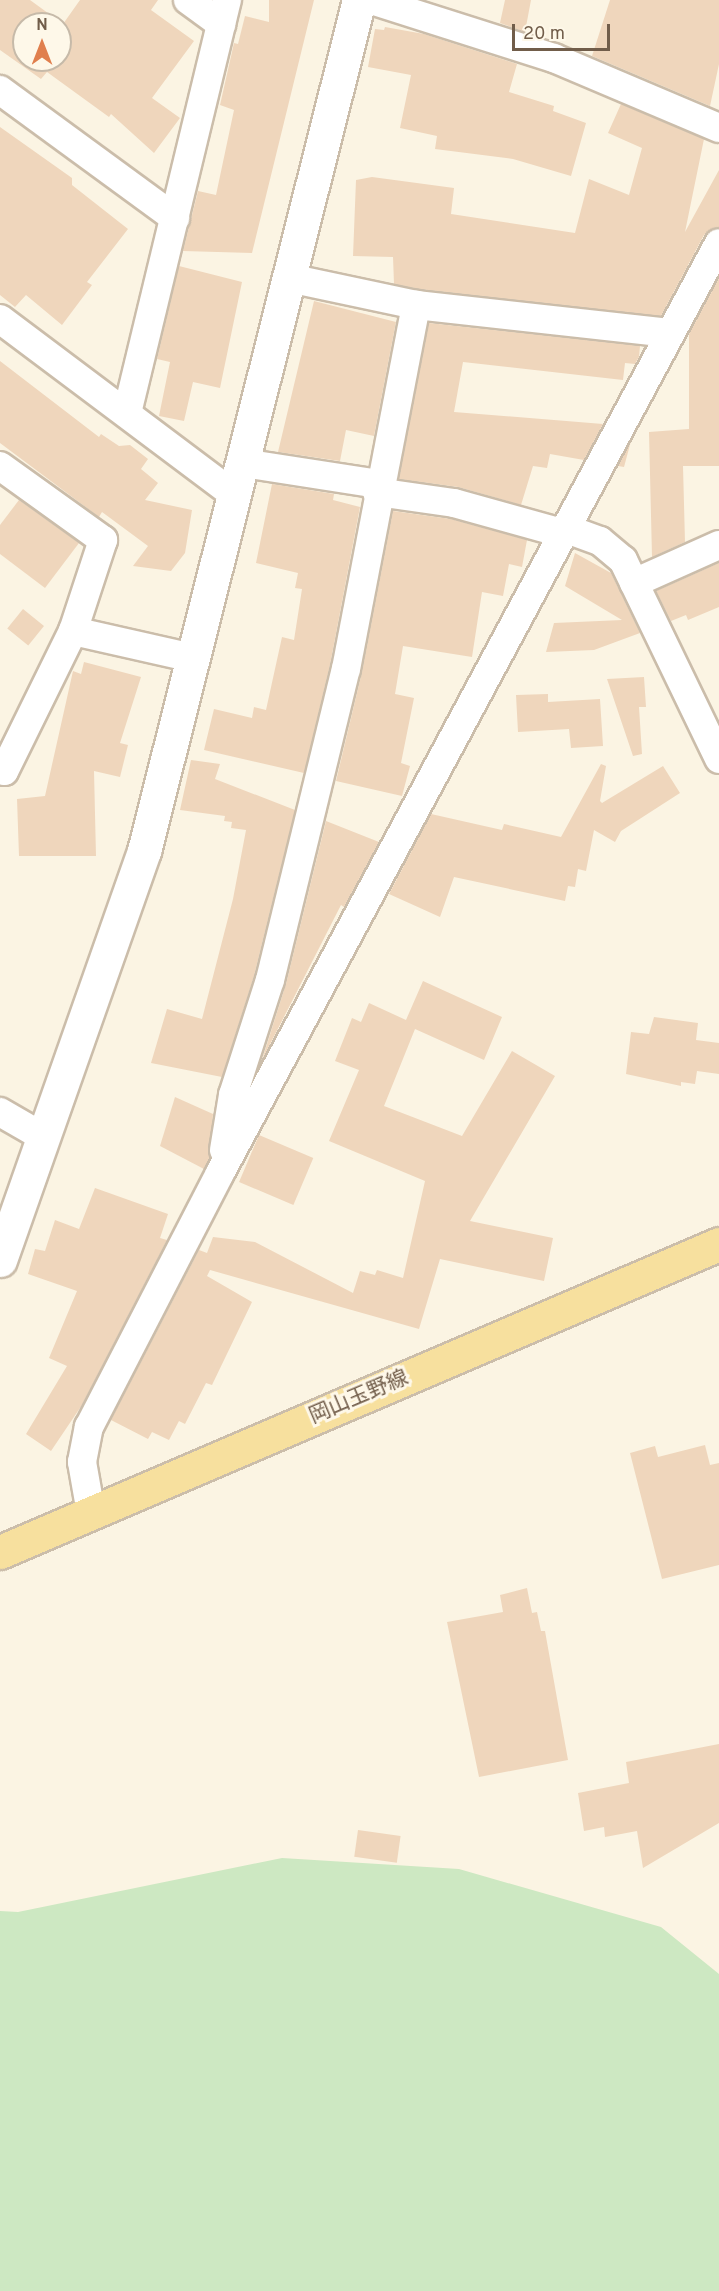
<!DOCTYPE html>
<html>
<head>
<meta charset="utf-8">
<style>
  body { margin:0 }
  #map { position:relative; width:719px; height:2291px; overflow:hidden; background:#fbf4e3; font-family:Overpass,"Noto Sans JP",sans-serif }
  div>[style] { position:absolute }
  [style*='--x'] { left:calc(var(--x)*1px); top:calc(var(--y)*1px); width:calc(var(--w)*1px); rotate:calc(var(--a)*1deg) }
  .green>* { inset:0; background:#cde8c2 }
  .building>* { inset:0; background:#efd6bc; transform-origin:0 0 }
  .roads { filter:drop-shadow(2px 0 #cbbdaa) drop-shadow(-2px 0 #cbbdaa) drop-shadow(0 2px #cbbdaa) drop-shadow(0 -2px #cbbdaa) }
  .minor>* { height:28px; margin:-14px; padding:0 14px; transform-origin:14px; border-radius:14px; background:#fff }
  .tertiary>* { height:33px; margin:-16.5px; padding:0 16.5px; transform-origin:16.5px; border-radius:16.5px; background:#fff }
  .primary>* { height:33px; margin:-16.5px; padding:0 16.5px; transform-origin:16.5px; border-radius:16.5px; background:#f7e09e }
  span { translate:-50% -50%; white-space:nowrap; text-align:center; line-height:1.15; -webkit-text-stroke:6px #fef8e9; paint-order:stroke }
  .street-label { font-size:21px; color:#715d4a }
  .north { position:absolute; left:12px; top:12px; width:60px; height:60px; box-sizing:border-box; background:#fef8e9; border:2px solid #c6baa9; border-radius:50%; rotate:0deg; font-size:16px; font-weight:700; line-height:24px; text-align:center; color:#715d4a }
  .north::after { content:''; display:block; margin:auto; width:21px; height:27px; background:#e07f4d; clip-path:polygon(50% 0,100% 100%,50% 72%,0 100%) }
  .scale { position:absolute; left:512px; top:24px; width:98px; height:27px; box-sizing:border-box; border:3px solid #715d4a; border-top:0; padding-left:8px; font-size:18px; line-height:21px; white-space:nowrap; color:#715d4a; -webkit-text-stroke:4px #fef8e9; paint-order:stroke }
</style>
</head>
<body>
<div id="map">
  <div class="green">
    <div style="clip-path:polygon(282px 1858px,459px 1869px,661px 1927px,719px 1974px,719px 2291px,0 2291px,0 1911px,18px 1912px)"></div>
  </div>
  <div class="building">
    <div style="clip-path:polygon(evenodd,0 0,30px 0,63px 24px,80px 0,158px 0,151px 10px,194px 41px,152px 98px,180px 118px,154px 153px,111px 114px,109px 117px,47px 72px,41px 79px,0 50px,0 0,24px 24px,60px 24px,60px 60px,24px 60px,24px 24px)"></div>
    <div style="clip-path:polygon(269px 0,314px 0,252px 253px,183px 251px,198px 191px,216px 195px,234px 110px,220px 105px,234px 43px,238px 44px,245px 16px,269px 22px)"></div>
    <div style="clip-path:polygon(505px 0,531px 0,525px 32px,500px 23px)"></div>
    <div style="clip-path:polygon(610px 0,719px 0,719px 64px,710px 106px,592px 56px)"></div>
    <div style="clip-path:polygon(385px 27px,424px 34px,517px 64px,509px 92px,554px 106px,553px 111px,586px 123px,571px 176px,513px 159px,435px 149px,437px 136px,400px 128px,411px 75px,368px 67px,375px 29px,384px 30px)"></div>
    <div style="clip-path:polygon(621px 104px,704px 139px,685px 232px,719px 170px,719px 227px,704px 235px,661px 316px,419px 289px,394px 284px,393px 257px,353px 256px,356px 180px,372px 177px,454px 188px,451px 214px,575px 233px,589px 179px,629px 195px,642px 148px,608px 133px)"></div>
    <div style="clip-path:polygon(0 127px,72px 178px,72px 185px,128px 229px,87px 282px,92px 285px,62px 325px,26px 295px,15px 307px,0 295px)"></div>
    <div style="clip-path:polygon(179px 266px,242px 282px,220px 388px,193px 382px,184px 421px,159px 416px,170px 362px,157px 359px)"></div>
    <div style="clip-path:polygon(719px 278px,719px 466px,683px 466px,685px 542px,652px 557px,649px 432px,689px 429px,689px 334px)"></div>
    <div style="clip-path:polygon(314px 301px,396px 322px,374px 436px,346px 430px,340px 461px,278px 452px)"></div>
    <div style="clip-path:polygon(429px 323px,640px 346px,639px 357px,635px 364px,625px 363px,623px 380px,463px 362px,454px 412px,603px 424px,584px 460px,550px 454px,547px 468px,533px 466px,521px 505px,458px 487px,399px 479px)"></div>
    <div style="clip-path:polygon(0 361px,99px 437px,101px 434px,119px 446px,130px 445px,148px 459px,141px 469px,158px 483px,145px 500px,192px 510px,185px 553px,171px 571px,133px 566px,148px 546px,102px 512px,99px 517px,0 443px)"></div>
    <div style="clip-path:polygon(631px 441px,624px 467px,618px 466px)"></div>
    <div style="clip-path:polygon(272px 484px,334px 494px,333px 500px,360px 507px,330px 665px,304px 773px,204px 750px,214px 709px,252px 718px,254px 707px,266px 710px,282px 637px,294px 640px,302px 589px,295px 588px,298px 573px,256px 563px)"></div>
    <div style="clip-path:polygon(19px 500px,79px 543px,45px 588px,0 554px,0 525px)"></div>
    <div style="clip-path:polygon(393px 511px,451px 519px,527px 540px,522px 567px,509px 564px,503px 596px,482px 592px,472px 657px,403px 646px,395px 694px,414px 698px,401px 763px,410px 766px,402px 796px,336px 781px,362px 672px)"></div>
    <div style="clip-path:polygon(575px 553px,611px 573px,640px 633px,594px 650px,546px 652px,554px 623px,622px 620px,565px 586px)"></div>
    <div style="clip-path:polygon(719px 563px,719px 607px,688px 620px,686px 615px,671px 621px,656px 591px)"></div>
    <div style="left:23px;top:609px;width:27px;height:25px;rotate:39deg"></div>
    <div style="clip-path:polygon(84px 662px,141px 677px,120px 743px,128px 745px,120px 777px,94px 771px,96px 856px,19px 856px,17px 799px,45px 796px,73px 671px,81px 674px)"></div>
    <div style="clip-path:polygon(644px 677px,646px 707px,639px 707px,642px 754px,633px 756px,607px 679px)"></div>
    <div style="clip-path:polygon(548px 694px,548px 702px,600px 699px,603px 746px,571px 748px,569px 729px,518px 732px,516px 695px)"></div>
    <div style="clip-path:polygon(191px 760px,220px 764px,215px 779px,295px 810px,254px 976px,222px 1077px,151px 1063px,167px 1009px,202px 1019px,233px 899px,246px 830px,231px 828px,232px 822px,224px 821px,225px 816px,180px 810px)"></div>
    <div style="clip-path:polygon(601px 764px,606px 766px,600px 801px,602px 803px,663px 766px,680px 793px,621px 831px,615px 842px,594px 830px,586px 871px,578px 869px,575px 887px,568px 886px,565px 901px,454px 877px,440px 917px,389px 894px,431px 814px,502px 830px,504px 824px,561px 837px)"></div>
    <div style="clip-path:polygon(326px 821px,379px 842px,344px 907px,341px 905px,262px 1060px,286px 984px)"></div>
    <div style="clip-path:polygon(423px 981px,502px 1017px,484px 1060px,415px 1029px,384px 1106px,462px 1136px,512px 1051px,555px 1076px,470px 1221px,553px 1238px,544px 1281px,440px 1259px,419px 1329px,210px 1270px,207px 1276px,252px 1302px,212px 1385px,206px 1383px,185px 1424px,179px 1421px,169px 1440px,152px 1432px,148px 1439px,111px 1420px,199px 1250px,207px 1253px,213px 1237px,255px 1242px,353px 1293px,360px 1271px,375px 1275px,377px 1270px,403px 1278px,425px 1181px,329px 1141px,359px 1070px,335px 1061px,352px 1018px,361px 1022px,369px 1003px,406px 1020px)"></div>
    <div style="clip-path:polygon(654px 1017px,698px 1023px,696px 1040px,719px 1043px,719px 1074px,697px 1071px,695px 1084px,681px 1082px,681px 1086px,626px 1074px,631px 1032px,649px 1034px)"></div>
    <div style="clip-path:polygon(175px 1097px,213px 1114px,210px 1157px,204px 1169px,160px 1146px)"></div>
    <div style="left:259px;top:1135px;width:59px;height:51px;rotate:23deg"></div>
    <div style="clip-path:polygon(95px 1188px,168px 1214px,160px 1238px,167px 1240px,82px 1405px,51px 1451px,26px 1434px,67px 1366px,49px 1358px,77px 1291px,28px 1274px,35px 1249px,45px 1251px,55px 1220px,79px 1229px)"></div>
    <div style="clip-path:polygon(705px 1445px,710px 1465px,719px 1463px,719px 1565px,662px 1579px,630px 1453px,655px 1446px,658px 1457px)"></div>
    <div style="clip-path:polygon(527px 1588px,532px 1613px,537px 1612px,541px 1631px,545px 1631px,568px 1760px,479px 1777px,447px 1622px,503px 1612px,500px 1595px)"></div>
    <div style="clip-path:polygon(719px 1744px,719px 1823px,643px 1868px,637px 1831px,605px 1837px,604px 1827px,584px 1831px,578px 1793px,629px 1783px,626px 1762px)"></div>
    <div style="left:358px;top:1830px;width:43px;height:27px;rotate:8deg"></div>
  </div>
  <div class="roads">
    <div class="minor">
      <div style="--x:188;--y:0;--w:41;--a:36"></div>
      <div style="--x:371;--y:0;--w:192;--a:17.6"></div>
      <div style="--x:554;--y:58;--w:179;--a:23"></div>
      <div style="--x:0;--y:90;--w:217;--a:36.2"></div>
      <div style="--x:289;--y:278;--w:130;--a:12"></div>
      <div style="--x:416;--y:305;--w:255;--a:6.3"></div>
      <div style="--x:0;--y:319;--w:293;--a:36.9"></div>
      <div style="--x:127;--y:413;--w:425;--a:-76.4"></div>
      <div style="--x:243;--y:463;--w:138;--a:8.8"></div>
      <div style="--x:0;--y:466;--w:127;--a:35.7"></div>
      <div style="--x:103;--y:540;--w:96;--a:108.2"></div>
      <div style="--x:73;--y:631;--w:156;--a:116.2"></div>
      <div style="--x:4;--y:771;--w:5;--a:-143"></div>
      <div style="--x:377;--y:492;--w:78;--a:8.1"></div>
      <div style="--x:454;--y:503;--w:112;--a:15.5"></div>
      <div style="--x:564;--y:528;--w:38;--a:20"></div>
      <div style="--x:600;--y:541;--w:30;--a:40"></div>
      <div style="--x:623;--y:560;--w:221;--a:64.2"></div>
      <div style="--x:634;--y:583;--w:93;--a:-24.1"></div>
      <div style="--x:73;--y:631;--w:123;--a:12.7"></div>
      <div style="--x:0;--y:1112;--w:52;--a:30"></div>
      <div style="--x:224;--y:1150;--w:56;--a:-80.7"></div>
      <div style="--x:233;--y:1095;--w:121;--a:-72.2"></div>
      <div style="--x:270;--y:980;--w:320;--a:-76.3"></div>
      <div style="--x:346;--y:669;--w:371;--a:-79.1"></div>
      <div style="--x:91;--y:1513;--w:52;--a:-100"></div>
      <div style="--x:82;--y:1462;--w:36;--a:-79"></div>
      <div style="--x:89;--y:1427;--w:286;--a:-62.7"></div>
      <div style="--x:220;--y:1173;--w:1055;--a:-61.78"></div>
    </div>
    <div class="tertiary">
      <div style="--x:0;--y:1260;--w:434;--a:-70.6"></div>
      <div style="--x:144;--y:851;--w:878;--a:-75.82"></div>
    </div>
    <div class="primary">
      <div style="--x:0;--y:1552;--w:782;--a:-23.19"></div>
    </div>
  </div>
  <div class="street-label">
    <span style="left:359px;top:1398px;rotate:-23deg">岡山玉野線</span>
  </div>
  <div class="north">N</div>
  <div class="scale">20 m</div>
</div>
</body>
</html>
